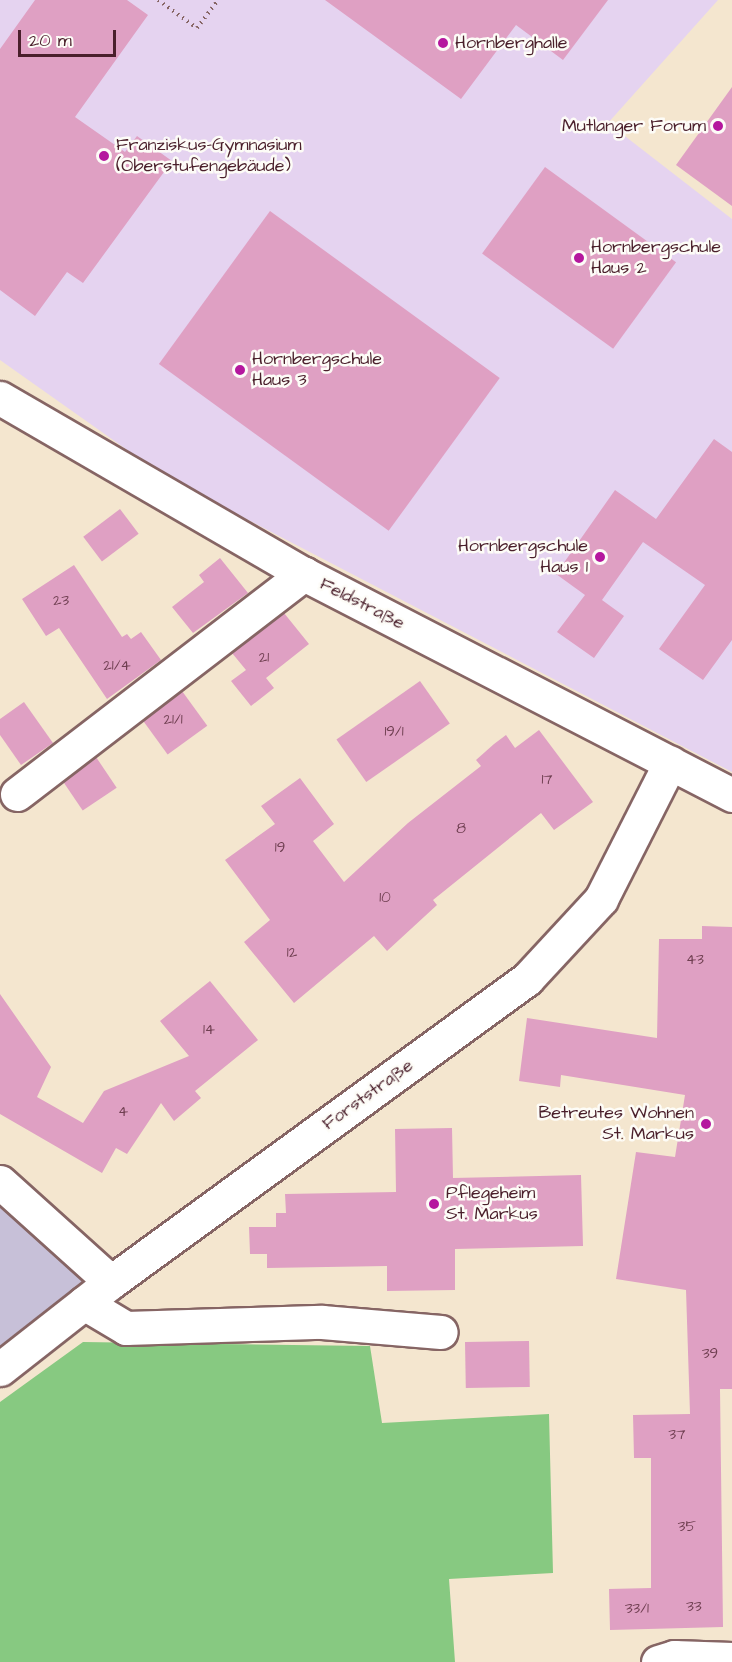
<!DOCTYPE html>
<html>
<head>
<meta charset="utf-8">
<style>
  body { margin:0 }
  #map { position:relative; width:732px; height:1662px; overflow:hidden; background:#f4e6cf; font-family:"Architects Daughter",sans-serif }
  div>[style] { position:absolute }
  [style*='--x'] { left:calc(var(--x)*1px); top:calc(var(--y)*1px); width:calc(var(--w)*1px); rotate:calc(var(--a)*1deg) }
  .built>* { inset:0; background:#e5d3f0 }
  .industrial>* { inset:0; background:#c7c0d8 }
  .green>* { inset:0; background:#87c981 }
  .building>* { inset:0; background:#dfa0c3; transform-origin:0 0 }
  .path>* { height:4px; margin-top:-2px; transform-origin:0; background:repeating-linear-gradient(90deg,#866564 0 1.5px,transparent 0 6px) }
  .roads { filter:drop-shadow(2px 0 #866564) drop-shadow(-2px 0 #866564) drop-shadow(0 2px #866564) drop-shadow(0 -2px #866564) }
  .minor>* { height:33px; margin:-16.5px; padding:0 16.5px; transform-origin:16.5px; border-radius:16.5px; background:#fff }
  .dots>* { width:16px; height:16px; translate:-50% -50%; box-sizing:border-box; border:3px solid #fdfcf7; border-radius:50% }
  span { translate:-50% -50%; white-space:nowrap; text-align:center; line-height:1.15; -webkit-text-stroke:5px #fdfcf7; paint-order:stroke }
  .number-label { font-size:15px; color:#6f3f51 }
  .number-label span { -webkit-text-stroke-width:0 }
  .poi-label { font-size:18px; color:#4a1f2b }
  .left { translate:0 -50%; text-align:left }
  .right { translate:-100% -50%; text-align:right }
  .street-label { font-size:18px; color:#4a1f2b }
  .scale { position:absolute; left:18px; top:30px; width:98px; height:27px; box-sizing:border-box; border:3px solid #4a1f2b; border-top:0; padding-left:8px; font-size:18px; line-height:21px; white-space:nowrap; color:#4a1f2b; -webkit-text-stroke:4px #fdfcf7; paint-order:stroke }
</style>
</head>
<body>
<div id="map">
  <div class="built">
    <div style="clip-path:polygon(0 0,718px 0,608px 123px,732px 219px,732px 772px,164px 476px,0 360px)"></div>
  </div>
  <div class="industrial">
    <div style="clip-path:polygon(0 1196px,84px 1281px,0 1348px)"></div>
  </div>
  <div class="green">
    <div style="clip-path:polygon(83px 1342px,370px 1346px,382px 1423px,549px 1414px,553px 1573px,449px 1579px,455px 1662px,0 1662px,0 1402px)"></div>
  </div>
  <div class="building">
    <div style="clip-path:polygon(35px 0,127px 0,148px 15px,75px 117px,125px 152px,137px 136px,172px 161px,83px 283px,67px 272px,35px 316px,0 290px,0 49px)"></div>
    <div style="clip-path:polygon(325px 0,608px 0,563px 60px,516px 25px,461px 99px)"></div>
    <div style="clip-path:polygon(732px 87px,732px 206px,676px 165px)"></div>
    <div style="left:545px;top:167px;width:162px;height:107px;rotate:36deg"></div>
    <div style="left:270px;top:211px;width:284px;height:189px;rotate:36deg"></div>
    <div style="clip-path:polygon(714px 439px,732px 452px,732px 640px,703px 680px,659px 649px,705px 585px,643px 542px,602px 600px,624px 616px,594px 658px,557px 632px,585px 595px,556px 574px,615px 490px,656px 519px)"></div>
    <div style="left:120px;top:509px;width:31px;height:46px;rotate:53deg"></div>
    <div style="clip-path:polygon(220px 558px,248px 593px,193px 633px,172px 607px,204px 582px,199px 575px)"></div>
    <div style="clip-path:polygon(74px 565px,122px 637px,127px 634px,131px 639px,141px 632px,161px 660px,107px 699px,59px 628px,46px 636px,22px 599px)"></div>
    <div style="clip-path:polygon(284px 613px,309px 644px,266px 678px,274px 688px,251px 706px,231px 681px,246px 670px,232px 653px)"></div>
    <div style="left:420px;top:681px;width:52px;height:102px;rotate:55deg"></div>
    <div style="left:182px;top:691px;width:43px;height:49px;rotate:54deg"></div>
    <div style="clip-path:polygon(24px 702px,53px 743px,21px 765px,0 735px,0 719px)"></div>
    <div style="clip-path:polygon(539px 730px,593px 802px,554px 830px,541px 813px,433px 900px,437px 905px,387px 951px,374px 936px,294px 1003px,244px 942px,270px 920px,225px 860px,275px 824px,261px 806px,300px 778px,334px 824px,313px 841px,344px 882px,408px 823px,481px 766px,476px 760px,494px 744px,506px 735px,515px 748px)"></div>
    <div style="left:96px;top:757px;width:37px;height:41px;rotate:56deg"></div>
    <div style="clip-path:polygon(702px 926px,732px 927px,732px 1389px,720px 1389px,723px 1627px,610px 1630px,609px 1589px,651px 1588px,651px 1458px,634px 1458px,633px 1415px,690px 1414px,686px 1290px,616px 1279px,636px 1152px,675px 1157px,685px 1095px,561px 1075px,560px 1087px,519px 1081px,527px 1018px,657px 1038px,659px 939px,702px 939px)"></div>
    <div style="clip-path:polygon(210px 981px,258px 1040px,195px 1091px,201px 1098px,174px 1121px,161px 1103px,127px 1154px,116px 1148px,102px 1173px,0 1114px,0 994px,51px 1067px,37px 1097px,83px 1123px,104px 1091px,189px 1056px,160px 1021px)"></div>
    <div style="clip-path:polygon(452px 1128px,453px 1178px,581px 1175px,583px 1246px,455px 1249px,455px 1290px,387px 1291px,387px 1266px,267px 1268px,267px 1254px,250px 1254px,249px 1227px,276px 1227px,276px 1213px,286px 1213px,285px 1194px,396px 1192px,395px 1129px)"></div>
    <div style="left:529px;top:1341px;width:46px;height:64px;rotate:89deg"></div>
  </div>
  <div class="path">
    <div style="--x:158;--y:0;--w:48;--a:35.7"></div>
    <div style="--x:197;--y:28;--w:35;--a:-53"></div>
  </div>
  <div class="roads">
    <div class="minor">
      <div style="--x:0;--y:398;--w:351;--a:30.1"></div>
      <div style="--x:304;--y:574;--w:482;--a:27.3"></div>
      <div style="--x:17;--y:794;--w:362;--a:-37.5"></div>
      <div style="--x:0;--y:1182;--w:149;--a:42"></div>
      <div style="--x:84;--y:1303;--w:49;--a:30.8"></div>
      <div style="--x:126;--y:1328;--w:196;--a:-1.8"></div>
      <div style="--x:322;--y:1322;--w:119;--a:4.8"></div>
      <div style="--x:0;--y:1369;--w:141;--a:-38.1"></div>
      <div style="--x:111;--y:1282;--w:515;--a:-36.07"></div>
      <div style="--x:527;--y:979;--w:109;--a:-47.2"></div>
      <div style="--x:601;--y:899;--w:153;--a:-63.1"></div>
      <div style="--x:658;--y:1662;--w:17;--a:-17"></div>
      <div style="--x:674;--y:1657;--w:58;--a:2"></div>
    </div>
  </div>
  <div class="dots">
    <div style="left:443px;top:43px;background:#b5179e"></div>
    <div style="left:718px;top:126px;background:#b5179e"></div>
    <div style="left:104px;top:156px;background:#b5179e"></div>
    <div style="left:579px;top:258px;background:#b5179e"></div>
    <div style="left:240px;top:370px;background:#b5179e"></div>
    <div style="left:600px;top:557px;background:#b5179e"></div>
    <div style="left:706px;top:1124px;background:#b5179e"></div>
    <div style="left:434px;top:1204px;background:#b5179e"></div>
  </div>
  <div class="number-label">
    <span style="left:61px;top:601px">23</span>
    <span style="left:264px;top:658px">21</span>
    <span style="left:117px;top:666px">21/4</span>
    <span style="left:173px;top:720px">21/1</span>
    <span style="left:394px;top:732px">19/1</span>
    <span style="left:547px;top:780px">17</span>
    <span style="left:461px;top:829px">8</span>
    <span style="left:280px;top:848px">19</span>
    <span style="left:385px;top:898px">10</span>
    <span style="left:292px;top:953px">12</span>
    <span style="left:695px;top:960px">43</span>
    <span style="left:209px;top:1030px">14</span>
    <span style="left:123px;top:1112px">4</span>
    <span style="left:710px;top:1354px">39</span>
    <span style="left:677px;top:1435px">37</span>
    <span style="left:687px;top:1527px">35</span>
    <span style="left:694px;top:1607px">33</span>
    <span style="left:637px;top:1609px">33/1</span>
  </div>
  <div class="poi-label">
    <span class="left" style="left:455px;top:43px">Hornberghalle</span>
    <span class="right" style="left:706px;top:126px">Mutlanger Forum</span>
    <span class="left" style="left:116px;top:156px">Franziskus-Gymnasium<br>(Oberstufengebäude)</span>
    <span class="left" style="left:591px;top:258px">Hornbergschule<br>Haus 2</span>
    <span class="left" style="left:252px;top:370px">Hornbergschule<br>Haus 3</span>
    <span class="right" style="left:588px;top:557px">Hornbergschule<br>Haus 1</span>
    <span class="right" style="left:694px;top:1124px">Betreutes Wohnen<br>St. Markus</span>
    <span class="left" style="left:446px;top:1204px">Pflegeheim<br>St. Markus</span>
  </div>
  <div class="street-label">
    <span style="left:362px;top:604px;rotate:27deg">Feldstraße</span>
    <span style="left:368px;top:1095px;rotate:-36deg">Forststraße</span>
  </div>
  <div class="scale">20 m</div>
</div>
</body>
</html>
